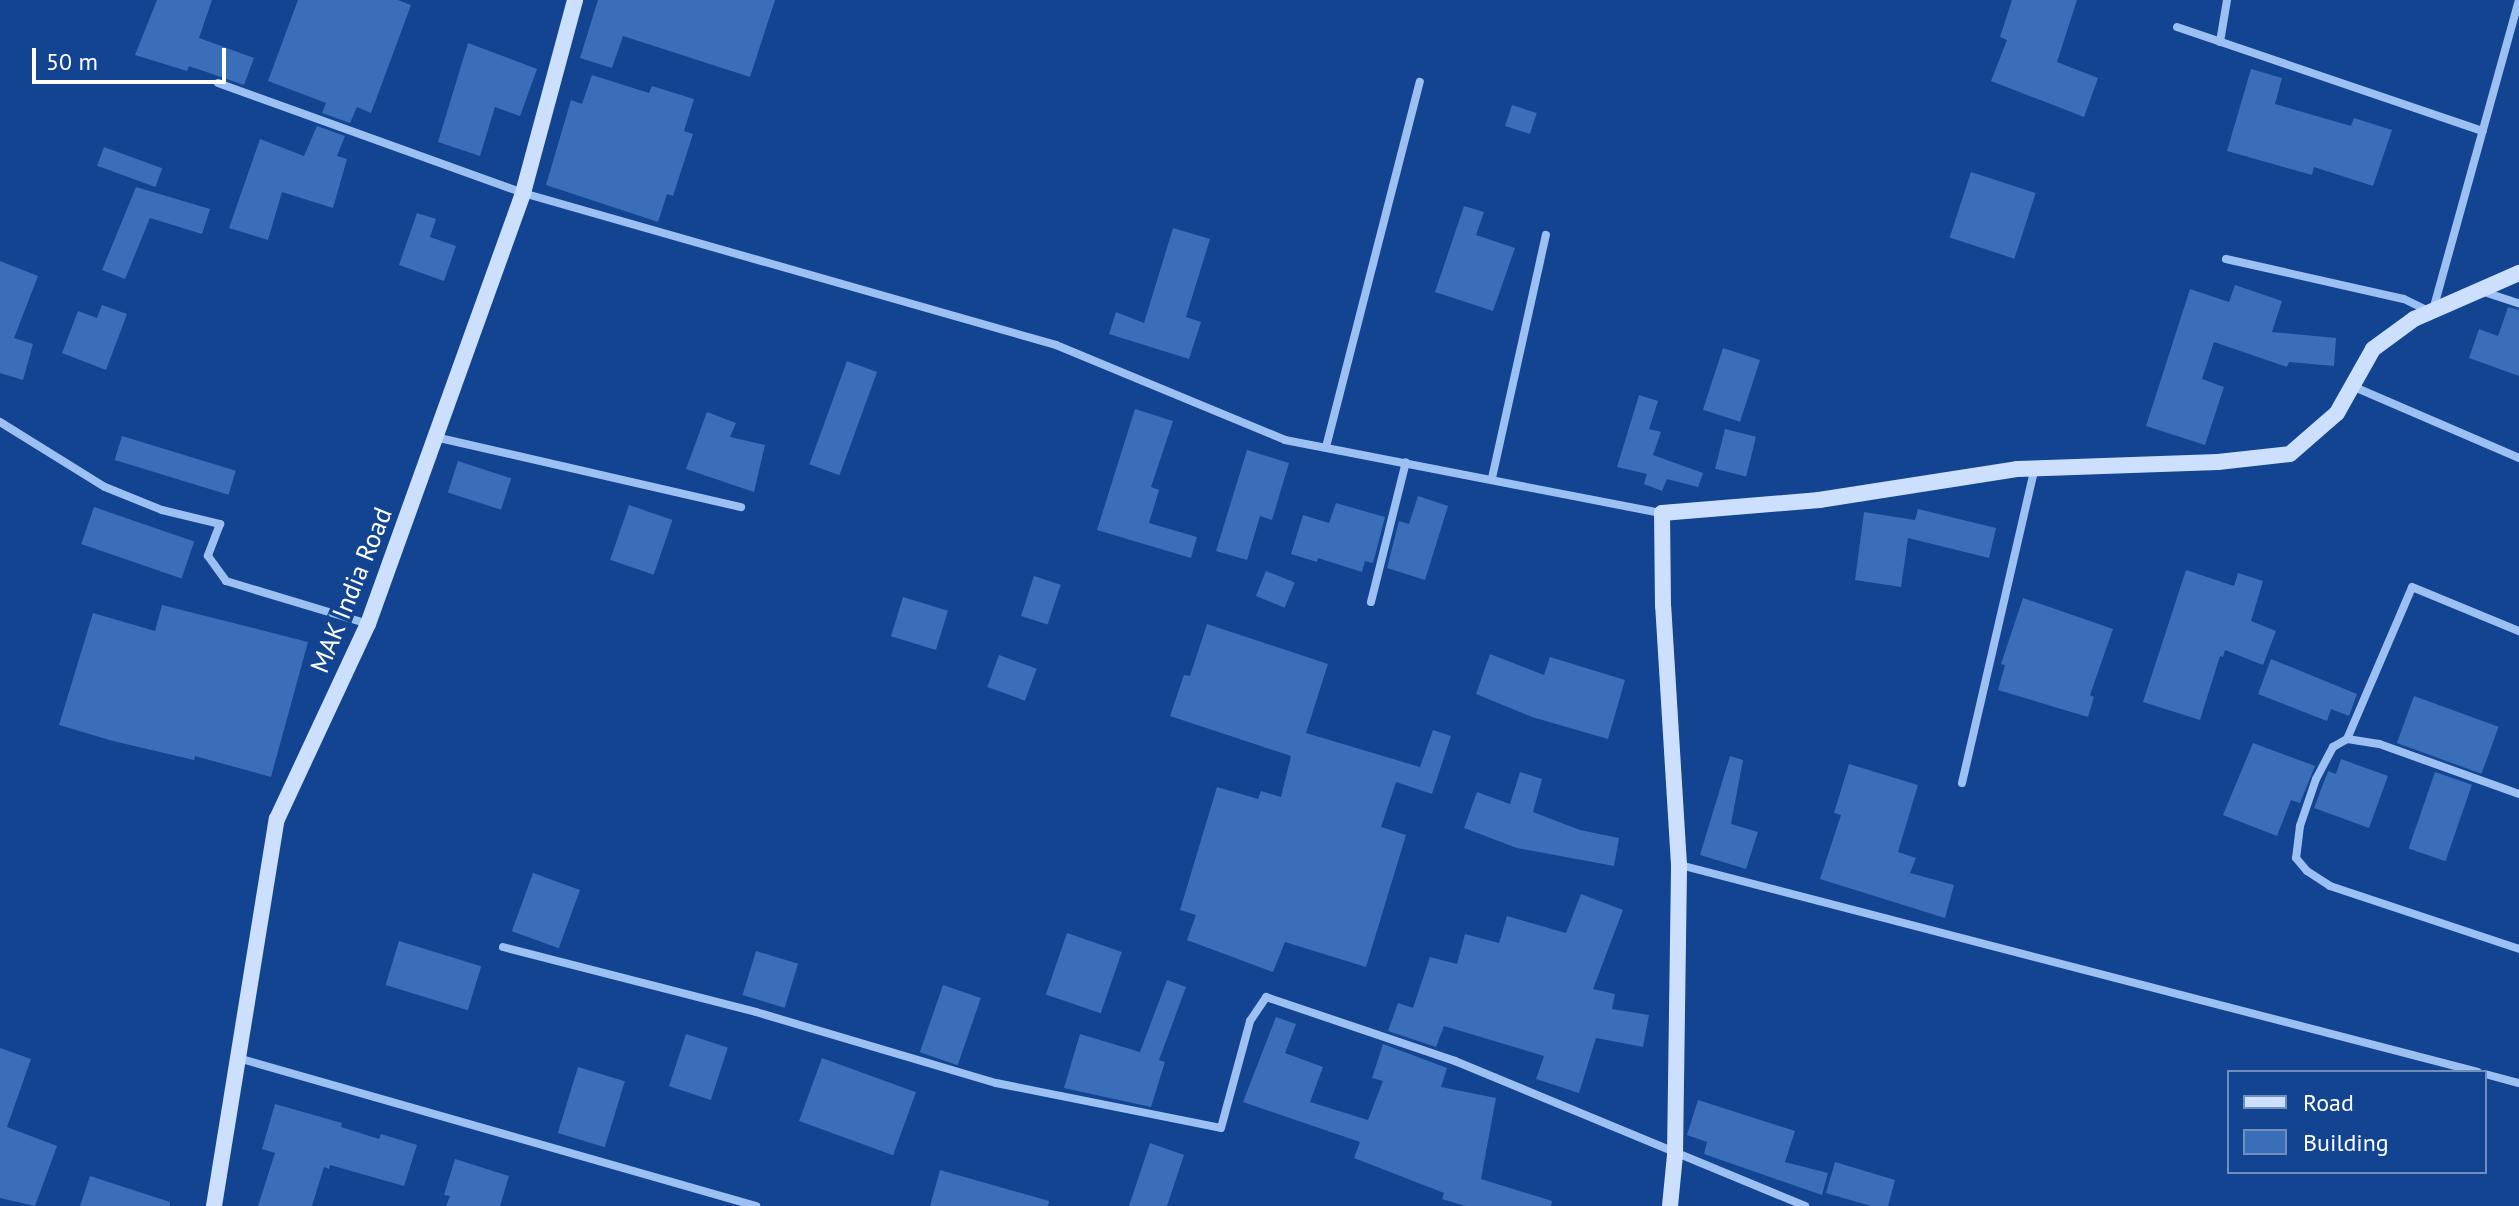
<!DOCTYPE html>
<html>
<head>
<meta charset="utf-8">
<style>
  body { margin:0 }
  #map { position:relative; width:2519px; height:1206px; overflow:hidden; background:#124491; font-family:"PT Sans",sans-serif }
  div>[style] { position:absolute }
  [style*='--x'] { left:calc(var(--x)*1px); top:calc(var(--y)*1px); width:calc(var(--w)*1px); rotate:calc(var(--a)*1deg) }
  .building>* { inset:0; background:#3a6eb9; transform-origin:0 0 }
  .street>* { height:8px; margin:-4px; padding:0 4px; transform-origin:4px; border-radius:4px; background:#9dc0f2 }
  .secondary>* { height:16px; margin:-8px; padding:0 8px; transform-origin:8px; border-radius:8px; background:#ccdffc }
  span { translate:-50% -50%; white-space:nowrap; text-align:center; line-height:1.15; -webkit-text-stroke:7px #124491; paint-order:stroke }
  .street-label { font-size:26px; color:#fff }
  .legend { position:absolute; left:2227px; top:1070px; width:260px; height:104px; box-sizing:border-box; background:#124491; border:2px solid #718fbd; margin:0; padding:10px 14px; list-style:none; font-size:24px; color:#fff }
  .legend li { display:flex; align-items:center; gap:16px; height:40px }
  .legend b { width:40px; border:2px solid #718fbd }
  .scale { position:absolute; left:32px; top:48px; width:194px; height:36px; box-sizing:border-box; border:4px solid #fff; border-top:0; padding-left:10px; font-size:24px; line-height:28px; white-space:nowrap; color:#fff; -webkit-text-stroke:6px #124491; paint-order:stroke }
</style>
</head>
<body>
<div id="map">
  <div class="building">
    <div style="clip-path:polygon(157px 0,212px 0,199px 38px,254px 58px,244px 85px,189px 66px,187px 71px,135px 55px)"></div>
    <div style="clip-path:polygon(298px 0,398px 0,411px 5px,371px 113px,357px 107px,350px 123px,322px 113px,326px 103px,268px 81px)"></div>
    <div style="clip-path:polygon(598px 0,775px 0,750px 77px,623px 36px,612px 68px,580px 58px)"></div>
    <div style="clip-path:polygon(2012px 0,2077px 0,2057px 62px,2098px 78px,2084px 117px,1991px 81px,2007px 40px,2000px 37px)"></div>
    <div style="clip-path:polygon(468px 43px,537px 69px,520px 116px,495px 107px,480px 156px,438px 142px)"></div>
    <div style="clip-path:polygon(2251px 69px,2282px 78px,2275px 104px,2351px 126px,2354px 118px,2392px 130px,2373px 186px,2314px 167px,2312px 175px,2227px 151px)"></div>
    <div style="clip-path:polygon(592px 75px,649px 93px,652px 86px,694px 99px,684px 131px,693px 134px,673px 196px,667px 194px,658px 222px,546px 185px,571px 100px,582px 104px)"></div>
    <div style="left:1512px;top:105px;width:26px;height:22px;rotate:18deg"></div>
    <div style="clip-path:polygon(317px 126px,345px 136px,337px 156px,347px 159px,333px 208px,282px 192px,268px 240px,229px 228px,260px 139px,304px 156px)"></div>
    <div style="left:104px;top:147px;width:62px;height:20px;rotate:20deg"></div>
    <div style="left:1971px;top:172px;width:68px;height:69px;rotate:18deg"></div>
    <div style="clip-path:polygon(136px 187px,210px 209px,202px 234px,150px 218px,125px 279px,102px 270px)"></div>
    <div style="clip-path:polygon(1464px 206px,1484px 212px,1476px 235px,1515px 248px,1493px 311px,1435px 292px)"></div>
    <div style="clip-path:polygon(417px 213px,436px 219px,430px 237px,456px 246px,444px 281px,399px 265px)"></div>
    <div style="clip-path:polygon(1173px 228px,1210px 239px,1186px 317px,1201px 322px,1189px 359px,1109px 334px,1116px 312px,1144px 323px)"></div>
    <div style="clip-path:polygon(0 261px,38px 276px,14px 338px,33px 344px,23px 380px,0 373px)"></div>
    <div style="clip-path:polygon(2235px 285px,2282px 301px,2272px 332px,2336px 338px,2334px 366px,2289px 362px,2287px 367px,2214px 342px,2202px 379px,2224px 387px,2205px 445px,2146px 426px,2190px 289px,2229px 302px)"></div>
    <div style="clip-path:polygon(102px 305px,127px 314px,106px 370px,62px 353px,78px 311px,97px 318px)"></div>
    <div style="clip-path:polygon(2508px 307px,2519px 310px,2519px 376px,2469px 358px,2479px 329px,2498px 336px)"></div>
    <div style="left:1723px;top:348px;width:39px;height:65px;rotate:18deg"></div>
    <div style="left:847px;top:361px;width:32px;height:110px;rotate:20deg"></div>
    <div style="clip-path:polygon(1639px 395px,1658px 401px,1649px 429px,1661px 432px,1653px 455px,1703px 473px,1698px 487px,1667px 479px,1662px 491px,1644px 484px,1647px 474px,1617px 467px)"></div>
    <div style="clip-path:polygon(1135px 409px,1173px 421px,1151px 487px,1159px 490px,1149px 523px,1197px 537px,1191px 558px,1097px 530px)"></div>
    <div style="clip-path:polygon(707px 412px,736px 423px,730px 437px,765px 445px,754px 492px,686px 469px)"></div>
    <div style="left:1725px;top:429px;width:32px;height:41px;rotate:14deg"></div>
    <div style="left:122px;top:436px;width:119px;height:25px;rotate:17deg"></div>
    <div style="clip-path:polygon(1247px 450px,1289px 463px,1272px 520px,1260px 516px,1247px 560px,1216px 551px)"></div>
    <div style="left:458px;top:461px;width:56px;height:33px;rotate:18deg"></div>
    <div style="clip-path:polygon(1418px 496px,1448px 506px,1425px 580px,1387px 568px,1399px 521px,1409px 524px)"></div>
    <div style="clip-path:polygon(1336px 503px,1385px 517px,1373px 563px,1365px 561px,1362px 572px,1318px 558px,1317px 562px,1291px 554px,1303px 515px,1329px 523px)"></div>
    <div style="left:629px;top:505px;width:46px;height:58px;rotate:19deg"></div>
    <div style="left:94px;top:507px;width:106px;height:39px;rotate:19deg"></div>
    <div style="clip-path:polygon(1918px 509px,1996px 528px,1989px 558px,1908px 538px,1901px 587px,1855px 580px,1864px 512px,1915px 520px)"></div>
    <div style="clip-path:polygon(2186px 570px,2234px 586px,2238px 573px,2263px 581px,2251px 621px,2276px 631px,2263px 665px,2225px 650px,2223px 657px,2220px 656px,2200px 720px,2143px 702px)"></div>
    <div style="left:1266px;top:571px;width:31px;height:27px;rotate:22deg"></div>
    <div style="left:1034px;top:576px;width:28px;height:42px;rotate:18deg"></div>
    <div style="left:903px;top:597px;width:47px;height:41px;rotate:17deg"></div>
    <div style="clip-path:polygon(2023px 598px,2113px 629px,2090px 695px,2094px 697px,2088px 717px,1998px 690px,2005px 665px,2001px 664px)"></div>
    <div style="clip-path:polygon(162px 605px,308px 642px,271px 777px,195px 756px,194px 760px,113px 741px,59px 725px,93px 613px,155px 631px)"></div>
    <div style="clip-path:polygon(1207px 624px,1328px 664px,1306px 733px,1420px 767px,1433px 730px,1451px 736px,1432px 794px,1396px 782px,1381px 827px,1406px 835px,1366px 967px,1285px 942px,1273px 972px,1187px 940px,1196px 915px,1180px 910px,1217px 787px,1258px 799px,1261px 791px,1281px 797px,1291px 756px,1170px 716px,1184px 675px,1190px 676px)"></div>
    <div style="clip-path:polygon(1490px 654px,1544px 675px,1550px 657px,1625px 680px,1608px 739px,1532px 717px,1476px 694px)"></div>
    <div style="left:999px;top:655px;width:40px;height:34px;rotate:20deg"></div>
    <div style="clip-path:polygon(2271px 659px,2357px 694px,2349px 716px,2331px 709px,2327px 721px,2258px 694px)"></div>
    <div style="left:2414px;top:696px;width:90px;height:50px;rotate:20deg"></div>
    <div style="clip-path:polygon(2253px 743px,2315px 766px,2300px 803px,2291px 800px,2277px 836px,2223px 815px)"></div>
    <div style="clip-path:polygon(1730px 756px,1743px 760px,1731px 824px,1758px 832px,1746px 869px,1700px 855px)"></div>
    <div style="clip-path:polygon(2341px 759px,2388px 776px,2369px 828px,2314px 808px,2328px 771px,2336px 774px)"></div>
    <div style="clip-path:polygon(1849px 764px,1918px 785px,1898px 852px,1916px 858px,1910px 873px,1954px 885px,1945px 918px,1820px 879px,1841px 815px,1834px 813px)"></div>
    <div style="clip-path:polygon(1520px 772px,1542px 779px,1533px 812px,1580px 830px,1619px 838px,1614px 866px,1517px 848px,1464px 828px,1477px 792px,1510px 804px)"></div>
    <div style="left:2435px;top:772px;width:39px;height:81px;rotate:19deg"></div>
    <div style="left:533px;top:873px;width:50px;height:62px;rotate:20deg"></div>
    <div style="clip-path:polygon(1581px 894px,1623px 910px,1593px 989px,1615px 994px,1612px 1009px,1649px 1015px,1643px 1047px,1596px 1038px,1579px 1093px,1536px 1079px,1544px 1056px,1444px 1026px,1436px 1047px,1388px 1031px,1398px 1003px,1413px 1008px,1430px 957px,1457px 964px,1465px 934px,1499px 943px,1507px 916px,1566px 933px)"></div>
    <div style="left:1067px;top:933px;width:58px;height:65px;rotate:19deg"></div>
    <div style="left:399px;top:941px;width:86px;height:46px;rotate:17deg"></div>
    <div style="left:756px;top:951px;width:44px;height:46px;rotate:17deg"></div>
    <div style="clip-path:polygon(1167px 980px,1186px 987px,1159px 1060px,1165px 1062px,1151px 1107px,1064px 1088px,1080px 1034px,1140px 1052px)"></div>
    <div style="left:943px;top:985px;width:40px;height:71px;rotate:19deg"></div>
    <div style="clip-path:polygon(1276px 1017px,1296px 1024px,1285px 1053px,1323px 1067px,1310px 1102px,1368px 1120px,1383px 1081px,1372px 1078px,1383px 1044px,1447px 1068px,1441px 1087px,1496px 1098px,1481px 1179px,1552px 1201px,1551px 1206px,1465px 1206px,1442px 1199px,1444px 1193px,1354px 1158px,1360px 1142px,1243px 1102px)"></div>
    <div style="left:686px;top:1034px;width:44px;height:55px;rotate:18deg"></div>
    <div style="clip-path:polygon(0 1048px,31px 1059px,7px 1127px,57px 1146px,35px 1206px,0 1198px)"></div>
    <div style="left:822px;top:1058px;width:100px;height:67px;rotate:20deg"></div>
    <div style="left:578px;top:1067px;width:49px;height:69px;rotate:17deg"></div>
    <div style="clip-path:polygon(1698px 1100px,1795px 1131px,1785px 1162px,1828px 1173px,1822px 1195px,1704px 1154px,1707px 1142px,1687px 1135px)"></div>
    <div style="clip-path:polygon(275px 1104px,342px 1123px,341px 1127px,379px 1139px,381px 1134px,417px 1145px,404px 1186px,330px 1165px,329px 1169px,324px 1167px,312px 1206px,258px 1206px,275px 1153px,262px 1149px)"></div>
    <div style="clip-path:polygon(1150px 1143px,1184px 1155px,1167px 1206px,1129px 1206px)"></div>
    <div style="clip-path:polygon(455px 1159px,509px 1176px,500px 1206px,446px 1206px,450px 1196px,444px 1195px)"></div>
    <div style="clip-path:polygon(1835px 1162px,1895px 1180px,1888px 1206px,1871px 1206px,1826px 1193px)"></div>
    <div style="clip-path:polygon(940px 1170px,1049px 1201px,1048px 1206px,930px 1206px)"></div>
    <div style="clip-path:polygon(90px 1176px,170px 1202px,170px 1206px,80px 1206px)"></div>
  </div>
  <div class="street">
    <div style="--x:2177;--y:27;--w:323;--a:18.8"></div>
    <div style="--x:2220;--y:42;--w:43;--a:-80.5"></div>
    <div style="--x:218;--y:83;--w:324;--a:19.8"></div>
    <div style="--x:523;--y:193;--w:554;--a:15.92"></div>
    <div style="--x:1056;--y:345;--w:248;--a:22.5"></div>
    <div style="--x:1285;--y:440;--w:384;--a:11"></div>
    <div style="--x:2226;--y:259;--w:182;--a:12.7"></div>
    <div style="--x:2404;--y:299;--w:28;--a:26"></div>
    <div style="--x:2481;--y:291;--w:40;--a:18"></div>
    <div style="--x:2433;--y:310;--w:322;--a:-74.5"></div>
    <div style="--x:2352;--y:386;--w:182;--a:23.3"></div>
    <div style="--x:0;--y:422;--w:123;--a:31.8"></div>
    <div style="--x:105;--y:487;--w:61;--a:22"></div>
    <div style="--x:162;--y:510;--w:60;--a:13.6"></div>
    <div style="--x:220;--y:524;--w:34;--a:111"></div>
    <div style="--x:208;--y:556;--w:31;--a:54"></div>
    <div style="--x:226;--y:581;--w:148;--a:16.8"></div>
    <div style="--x:435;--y:437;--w:314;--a:12.9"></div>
    <div style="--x:1326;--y:447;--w:377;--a:-75.6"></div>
    <div style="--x:1492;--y:478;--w:249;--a:-77.5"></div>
    <div style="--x:1371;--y:602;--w:144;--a:-76"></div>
    <div style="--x:2347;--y:739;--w:165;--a:-66.8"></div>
    <div style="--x:2412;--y:587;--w:116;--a:22.4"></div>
    <div style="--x:1962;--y:783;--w:323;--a:-77"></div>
    <div style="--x:2519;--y:794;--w:149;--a:-160.3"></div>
    <div style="--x:2379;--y:744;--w:32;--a:-171"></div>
    <div style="--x:2347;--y:739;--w:16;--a:150"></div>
    <div style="--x:2333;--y:747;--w:36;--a:118"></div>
    <div style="--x:2316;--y:779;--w:50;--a:108.8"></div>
    <div style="--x:2300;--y:826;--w:32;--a:97"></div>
    <div style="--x:2296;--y:858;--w:17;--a:50"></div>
    <div style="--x:2307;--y:871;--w:27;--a:33"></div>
    <div style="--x:2330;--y:886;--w:199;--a:18.4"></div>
    <div style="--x:1680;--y:865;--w:824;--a:14.54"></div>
    <div style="--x:503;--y:947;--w:261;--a:14.4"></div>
    <div style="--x:756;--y:1012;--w:250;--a:16.5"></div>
    <div style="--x:996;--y:1083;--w:229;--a:11.3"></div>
    <div style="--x:1221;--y:1128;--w:111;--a:-74.8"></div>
    <div style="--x:1250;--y:1021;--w:29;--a:-56"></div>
    <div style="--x:1266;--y:997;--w:200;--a:18.7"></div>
    <div style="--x:1455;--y:1061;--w:379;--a:22.5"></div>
    <div style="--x:238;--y:1058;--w:539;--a:15.95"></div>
    <div style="--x:2485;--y:1074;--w:35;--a:15"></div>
  </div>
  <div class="secondary">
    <div style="--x:214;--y:1206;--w:392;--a:-80.8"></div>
    <div style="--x:277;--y:819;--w:215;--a:-65"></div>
    <div style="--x:368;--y:624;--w:458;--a:-70.2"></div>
    <div style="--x:523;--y:193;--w:200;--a:-74.9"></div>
    <div style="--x:1670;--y:1206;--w:51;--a:-84.4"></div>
    <div style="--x:1675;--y:1155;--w:290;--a:-89.2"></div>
    <div style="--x:1679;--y:865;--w:259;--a:-93.5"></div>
    <div style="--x:1663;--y:606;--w:93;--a:-90.6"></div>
    <div style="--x:1662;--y:513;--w:158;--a:-4.7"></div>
    <div style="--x:1819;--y:500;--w:200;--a:-8.9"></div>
    <div style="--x:2017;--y:469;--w:201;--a:-2"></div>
    <div style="--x:2218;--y:462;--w:72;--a:-6.3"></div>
    <div style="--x:2290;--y:454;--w:62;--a:-41.1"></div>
    <div style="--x:2337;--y:413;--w:73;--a:-60.6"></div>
    <div style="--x:2373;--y:349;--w:51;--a:-36.2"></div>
    <div style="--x:2414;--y:319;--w:115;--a:-23.7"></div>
  </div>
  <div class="street-label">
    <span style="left:351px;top:590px;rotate:-68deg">MAK India Road</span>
  </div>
  <ul class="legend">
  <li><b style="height:10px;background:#ccdffc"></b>Road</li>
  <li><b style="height:22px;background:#3a6eb9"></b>Building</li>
  </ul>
  <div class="scale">50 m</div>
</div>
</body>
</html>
